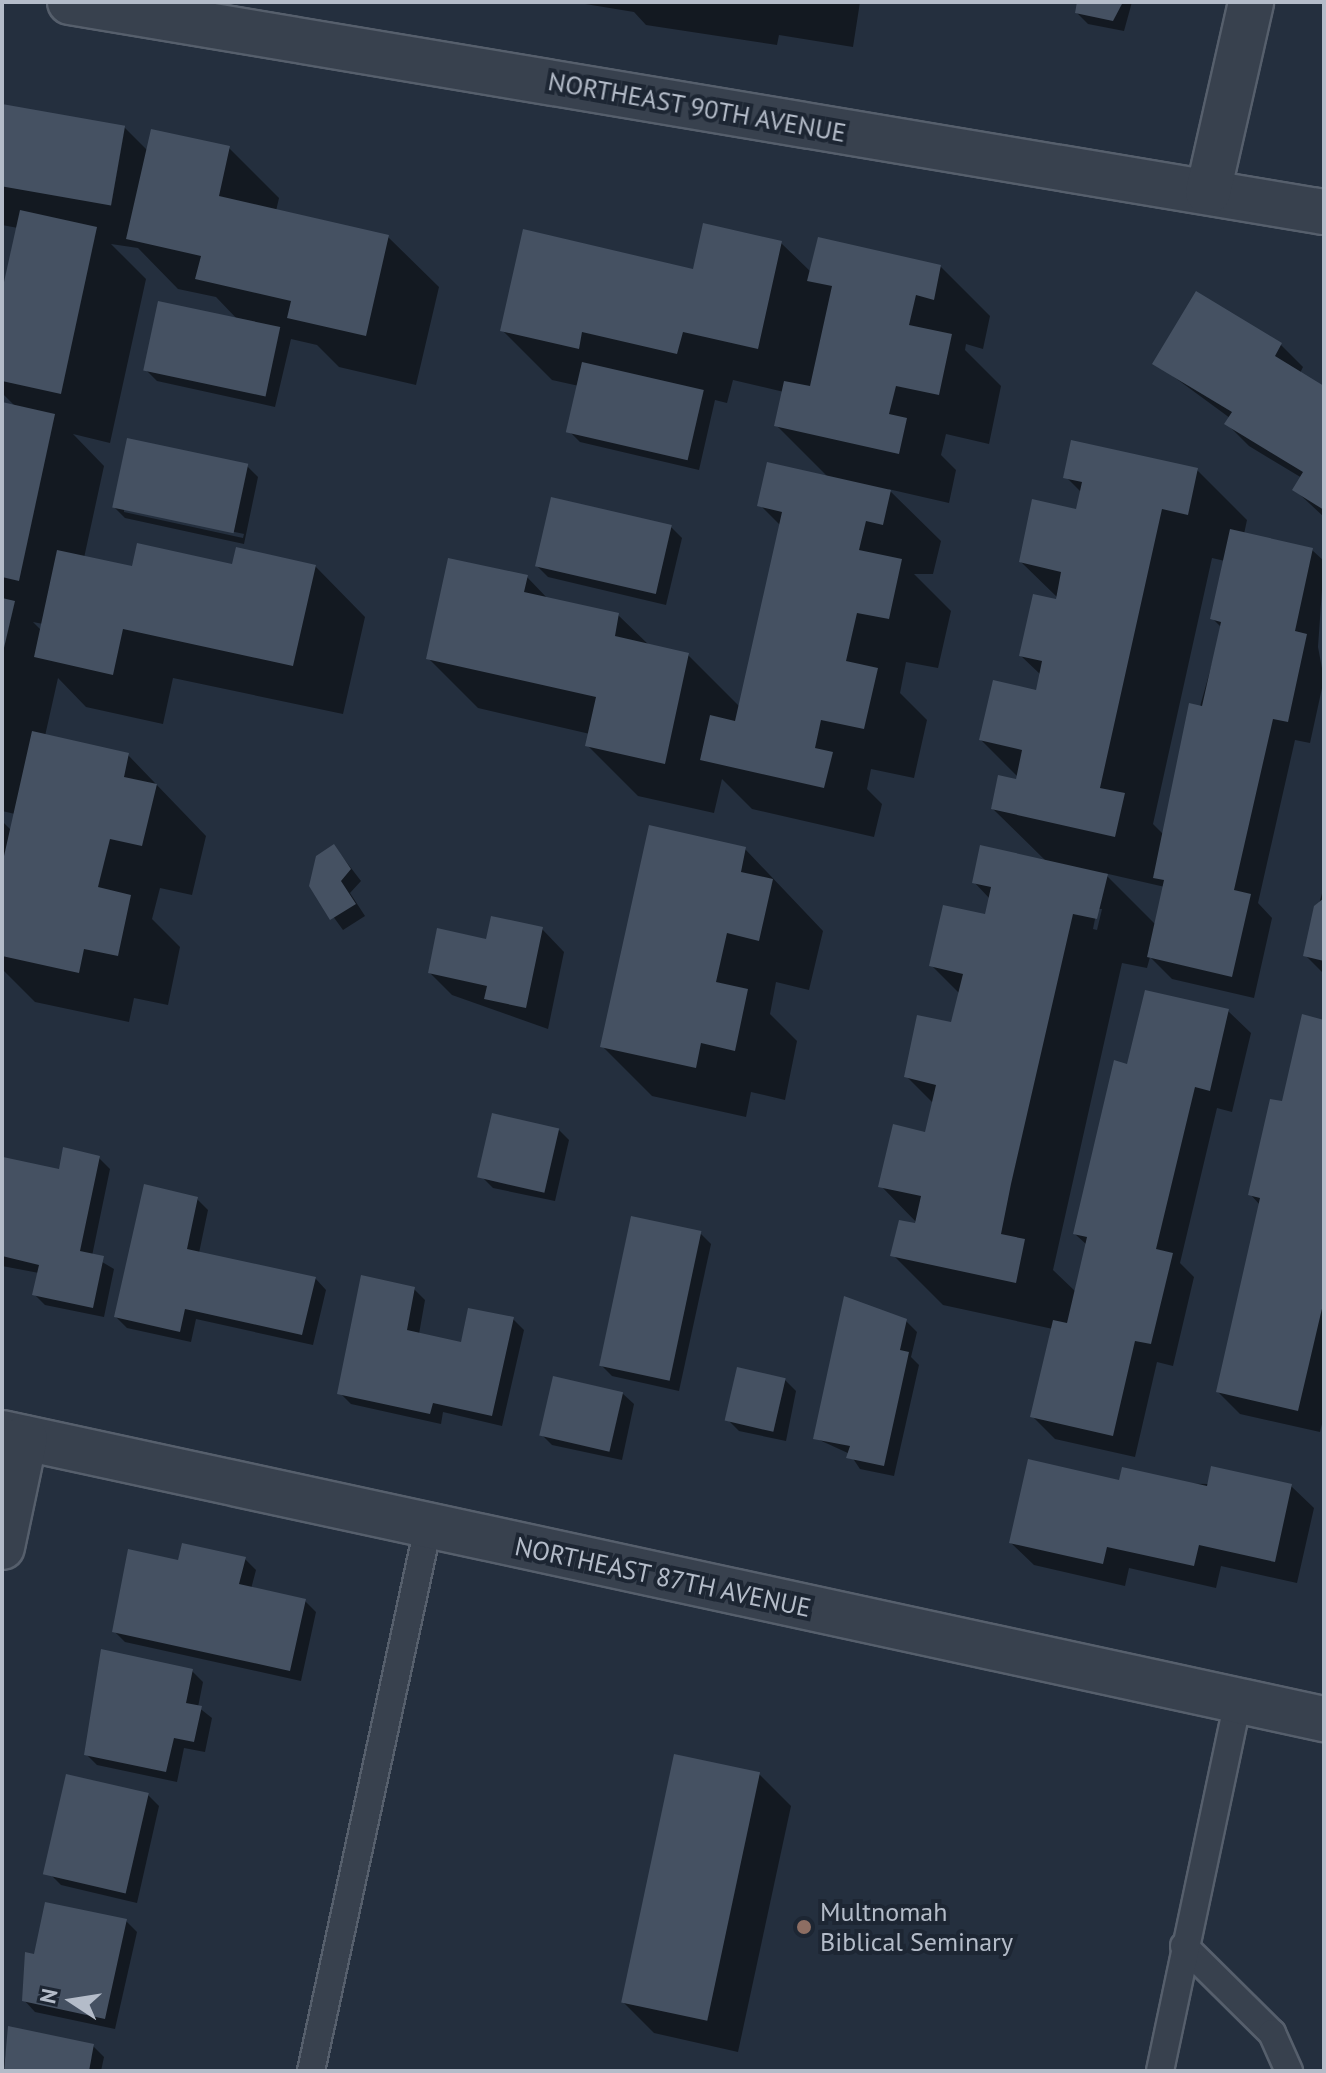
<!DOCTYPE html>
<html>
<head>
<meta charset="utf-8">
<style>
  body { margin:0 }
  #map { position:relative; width:1326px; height:2073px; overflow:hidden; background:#242f3e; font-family:"PT Sans",sans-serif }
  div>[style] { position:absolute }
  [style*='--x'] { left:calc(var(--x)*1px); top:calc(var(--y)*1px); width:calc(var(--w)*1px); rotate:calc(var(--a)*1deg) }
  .shadow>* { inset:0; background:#0007 }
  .building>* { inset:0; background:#455162; transform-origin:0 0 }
  .roads { filter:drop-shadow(2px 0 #565f6c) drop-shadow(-2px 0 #565f6c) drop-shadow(0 2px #565f6c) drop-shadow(0 -2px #565f6c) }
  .lane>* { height:26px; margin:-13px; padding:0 13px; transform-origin:13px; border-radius:13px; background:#38414e }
  .street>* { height:44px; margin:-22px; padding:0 22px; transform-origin:22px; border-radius:22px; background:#38414e }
  .dots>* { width:22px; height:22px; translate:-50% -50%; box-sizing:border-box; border:4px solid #1d2633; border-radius:50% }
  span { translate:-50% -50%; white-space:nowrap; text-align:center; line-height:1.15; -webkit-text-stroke:8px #1d2633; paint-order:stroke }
  .street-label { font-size:26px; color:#b4bcc9 }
  .poi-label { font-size:26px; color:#b4bcc9 }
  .left { translate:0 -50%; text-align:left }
  .frame { position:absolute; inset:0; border:4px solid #b4bcc9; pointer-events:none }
  .north { position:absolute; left:32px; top:1961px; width:80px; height:80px; -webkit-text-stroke:6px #1d2633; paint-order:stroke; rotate:282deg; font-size:22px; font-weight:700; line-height:32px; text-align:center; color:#b4bcc9 }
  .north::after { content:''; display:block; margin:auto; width:28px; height:36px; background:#b4bcc9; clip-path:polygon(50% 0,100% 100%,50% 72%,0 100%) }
</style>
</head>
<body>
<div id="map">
  <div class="shadow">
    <div style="clip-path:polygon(860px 2px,853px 47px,779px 35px,777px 45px,646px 25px,634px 12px,573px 2px)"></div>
    <div style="clip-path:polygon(1080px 2px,1132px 2px,1124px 31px,1088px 24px,1077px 13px)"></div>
    <div style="clip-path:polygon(evenodd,2px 106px,124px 127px,148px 151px,229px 148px,279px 198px,276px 211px,388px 237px,439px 287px,416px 385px,339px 367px,317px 345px,291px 339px,275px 407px,157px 381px,146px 370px,239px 321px,216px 297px,178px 289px,138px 248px,111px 244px,146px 279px,110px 443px,73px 434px,104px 466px,84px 558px,133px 568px,315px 566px,365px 617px,343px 714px,173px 678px,163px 724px,86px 707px,58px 678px,45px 736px,128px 755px,206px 836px,192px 895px,160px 888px,152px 919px,180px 947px,168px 1005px,134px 998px,129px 1022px,35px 1002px,2px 969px,2px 821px,12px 831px,15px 814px,2px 811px,2px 404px,17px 408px,2px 393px,2px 300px,18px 228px,2px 225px,2px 106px,33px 622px,43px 624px,42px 631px,33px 622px)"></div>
    <div style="clip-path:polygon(781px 243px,811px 272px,940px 266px,990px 316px,983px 349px,966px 344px,965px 350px,1001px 386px,989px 444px,946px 434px,941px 455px,956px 470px,949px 503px,888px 489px,941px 541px,933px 574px,914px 574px,951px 611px,938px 668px,906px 662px,900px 693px,927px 720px,914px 778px,871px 769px,867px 789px,882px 804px,874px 837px,752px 809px,722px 779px,714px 813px,638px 796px,588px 746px,590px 734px,478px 708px,428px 658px,527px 577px,549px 600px,618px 615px,650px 646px,688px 655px,741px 708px,781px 526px,760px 505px,828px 477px,776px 425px,784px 392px,733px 380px,727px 403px,715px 400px,699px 470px,580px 442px,569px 431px,579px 386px,552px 380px,502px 330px)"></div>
    <div style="clip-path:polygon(1197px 293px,1281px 345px,1303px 367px,1300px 373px,1324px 388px,1324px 517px,1295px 490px,1302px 478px,1249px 446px,1227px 424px,1230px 418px,1155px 363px)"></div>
    <div style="clip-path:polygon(evenodd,247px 466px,258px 477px,244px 544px,125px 518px,114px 507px,247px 466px,124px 508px,244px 534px,243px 538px,124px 512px,124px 508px)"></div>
    <div style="clip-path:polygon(evenodd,1197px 470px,1247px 520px,1244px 534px,1312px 550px,1324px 561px,1318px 647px,1324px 679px,1310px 743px,1295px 740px,1258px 903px,1272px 918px,1254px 998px,1172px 979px,1150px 957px,1147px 968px,1122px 963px,1053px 1270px,1076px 1292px,1087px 1245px,1075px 1234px,1129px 1066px,1228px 1011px,1251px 1033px,1232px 1112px,1217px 1108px,1180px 1263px,1194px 1277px,1173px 1366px,1157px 1362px,1135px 1457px,1055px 1439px,1033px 1417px,1053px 1329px,943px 1305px,893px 1255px,921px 1227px,881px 1186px,927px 1134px,934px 1104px,906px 1076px,953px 1025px,960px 994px,931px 965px,986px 917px,990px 899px,974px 882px,1047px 862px,993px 809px,1018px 777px,981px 740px,1037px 692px,1041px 675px,1021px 656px,1058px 598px,1021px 562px,1077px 511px,1082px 493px,1066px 477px,1197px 470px,1212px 558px,1225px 561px,1212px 618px,1222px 628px,1164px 835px,1153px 824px,1212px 558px,1197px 470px,1104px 873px,1165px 887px,1156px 925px,1104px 873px,1197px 470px,1097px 909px,1102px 909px,1097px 930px,1093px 929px,1097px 909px)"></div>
    <div style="clip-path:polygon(671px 527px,682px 538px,666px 605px,548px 577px,537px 566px)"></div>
    <div style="clip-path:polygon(334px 846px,361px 881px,350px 893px,365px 916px,343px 930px,311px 886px)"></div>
    <div style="clip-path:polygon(745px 849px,823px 931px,809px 990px,776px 982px,770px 1014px,797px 1041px,785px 1100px,751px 1092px,746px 1117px,652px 1096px,602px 1046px)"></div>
    <div style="clip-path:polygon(1324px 886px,1324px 974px,1305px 955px)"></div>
    <div style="clip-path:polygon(542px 929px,564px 952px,548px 1029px,452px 995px,430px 973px,488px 941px)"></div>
    <div style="clip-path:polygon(1324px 1022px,1324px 1416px,1320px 1432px,1240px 1414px,1218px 1392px,1260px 1205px,1250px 1194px)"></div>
    <div style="clip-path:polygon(558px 1129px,569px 1140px,555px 1201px,493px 1188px,482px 1177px)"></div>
    <div style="clip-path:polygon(99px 1158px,110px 1169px,92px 1256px,114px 1269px,104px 1317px,45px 1305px,34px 1294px,39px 1273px,2px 1266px,5px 1159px,60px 1171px)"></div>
    <div style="clip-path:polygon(197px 1199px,208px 1210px,199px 1253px,315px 1278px,326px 1290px,313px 1345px,196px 1319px,191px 1342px,127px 1328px,116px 1317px)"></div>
    <div style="clip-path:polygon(700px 1233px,711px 1244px,679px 1391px,612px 1376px,601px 1365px)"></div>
    <div style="clip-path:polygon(414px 1289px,425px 1300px,419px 1334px,462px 1344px,513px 1319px,524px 1330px,502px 1426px,443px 1412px,441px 1424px,351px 1404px,340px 1393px)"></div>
    <div style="clip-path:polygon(906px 1321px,917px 1332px,911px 1357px,919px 1365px,894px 1476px,860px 1469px,850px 1454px,815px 1438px)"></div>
    <div style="clip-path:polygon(785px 1380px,796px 1391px,786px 1441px,739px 1431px,728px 1420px)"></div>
    <div style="clip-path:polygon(622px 1393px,634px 1404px,622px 1460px,552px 1445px,541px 1434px)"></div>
    <div style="clip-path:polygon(1121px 1482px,1291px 1486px,1314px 1508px,1297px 1583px,1221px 1566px,1216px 1588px,1129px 1568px,1125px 1586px,1034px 1565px,1011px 1543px)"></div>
    <div style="clip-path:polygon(245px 1559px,256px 1570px,251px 1589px,305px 1601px,316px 1612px,301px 1681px,125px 1642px,114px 1631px,180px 1562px)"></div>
    <div style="clip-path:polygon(192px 1671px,203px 1682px,198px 1707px,212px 1718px,205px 1752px,184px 1748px,177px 1782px,97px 1765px,86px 1754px)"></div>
    <div style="clip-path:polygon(759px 1774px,791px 1806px,738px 2052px,654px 2033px,622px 2001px)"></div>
    <div style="clip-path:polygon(148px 1795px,159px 1806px,137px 1903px,61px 1885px,50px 1874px)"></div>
    <div style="clip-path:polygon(126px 1921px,137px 1932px,115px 2029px,35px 2012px,24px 2000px,35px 1957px)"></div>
    <div style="clip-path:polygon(10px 2028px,93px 2046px,104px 2057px,101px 2071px,3px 2071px)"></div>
  </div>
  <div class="building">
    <div style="clip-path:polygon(1077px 2px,1123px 2px,1113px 21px,1075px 13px)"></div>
    <div style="left:2px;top:104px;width:125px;height:81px;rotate:10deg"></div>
    <div style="clip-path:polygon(151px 129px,230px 146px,219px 196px,389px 235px,366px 336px,287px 318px,291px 301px,195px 279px,201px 256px,126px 239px)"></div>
    <div style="clip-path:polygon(20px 210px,97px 227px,61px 394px,2px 381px,2px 291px)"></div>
    <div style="clip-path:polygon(703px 223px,782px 241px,758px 349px,683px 332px,677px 354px,582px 332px,579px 349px,500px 331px,523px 229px,693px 269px)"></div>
    <div style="clip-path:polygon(818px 237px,941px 265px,934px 300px,916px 295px,909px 325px,952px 334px,939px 395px,896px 386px,889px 414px,907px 418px,899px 454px,774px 426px,784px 381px,810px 386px,832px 286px,807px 281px)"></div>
    <div style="clip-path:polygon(1196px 291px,1282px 343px,1275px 356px,1324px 386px,1324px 510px,1292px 490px,1303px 472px,1224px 424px,1232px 412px,1152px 364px)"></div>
    <div style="left:158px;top:301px;width:125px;height:71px;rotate:12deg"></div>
    <div style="left:582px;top:362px;width:125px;height:72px;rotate:13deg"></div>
    <div style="clip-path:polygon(2px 402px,55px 414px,19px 581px,2px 577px)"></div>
    <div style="left:127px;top:438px;width:124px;height:71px;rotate:12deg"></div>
    <div style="clip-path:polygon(1071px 440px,1198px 468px,1188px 515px,1162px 509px,1100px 788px,1125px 793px,1115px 837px,991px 809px,998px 775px,1016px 779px,1022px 750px,979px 740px,993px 680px,1036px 690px,1042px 661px,1019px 656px,1033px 594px,1056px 599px,1061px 572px,1019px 562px,1032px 499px,1076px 509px,1082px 482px,1063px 478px)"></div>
    <div style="clip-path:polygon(767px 462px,891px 490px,883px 525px,866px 521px,859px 550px,902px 559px,889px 619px,857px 613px,846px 661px,878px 668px,864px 729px,821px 720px,815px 748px,833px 752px,824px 788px,700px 760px,710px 715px,735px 721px,782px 512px,757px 506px)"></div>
    <div style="left:551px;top:497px;width:124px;height:71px;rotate:13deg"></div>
    <div style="clip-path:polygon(1230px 529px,1313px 548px,1295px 631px,1307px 634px,1288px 722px,1273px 719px,1234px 890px,1251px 894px,1232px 977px,1147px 957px,1164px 880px,1153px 878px,1189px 703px,1202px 706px,1221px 622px,1210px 619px)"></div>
    <div style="clip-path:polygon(137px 543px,232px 564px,236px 547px,316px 565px,293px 666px,123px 629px,113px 675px,34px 657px,57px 550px,132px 566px)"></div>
    <div style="clip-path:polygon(448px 558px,528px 575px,524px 592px,619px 613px,615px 636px,689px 653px,665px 764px,585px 746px,596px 697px,426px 659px)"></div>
    <div style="clip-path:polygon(2px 598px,15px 601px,3px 652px,2px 651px)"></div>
    <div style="clip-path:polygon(32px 731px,129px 753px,124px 777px,157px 784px,142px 846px,110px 839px,98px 887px,131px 895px,118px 956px,84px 949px,79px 973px,2px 956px,2px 865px)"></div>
    <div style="clip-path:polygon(649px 825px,746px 847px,741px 872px,773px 879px,759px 941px,727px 933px,716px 982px,748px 989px,735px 1051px,701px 1043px,696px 1068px,600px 1047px)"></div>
    <div style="clip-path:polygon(334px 844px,351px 869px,341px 881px,356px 904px,330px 920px,309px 886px,316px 856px)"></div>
    <div style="clip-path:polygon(980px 845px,1108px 874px,1097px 919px,1073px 914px,1011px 1184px,1001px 1234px,1025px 1239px,1016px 1283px,890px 1256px,899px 1220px,915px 1223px,921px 1196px,878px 1187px,893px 1124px,925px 1132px,936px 1085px,904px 1077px,917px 1015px,951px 1022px,963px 974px,929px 966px,943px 905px,985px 914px,991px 887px,972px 883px)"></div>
    <div style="clip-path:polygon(1324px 898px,1324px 961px,1303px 956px,1314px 906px)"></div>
    <div style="clip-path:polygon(491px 916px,543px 927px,526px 1008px,484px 999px,487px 986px,428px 973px,437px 928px,486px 939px)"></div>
    <div style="clip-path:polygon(1145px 990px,1229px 1009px,1210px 1091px,1195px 1087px,1156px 1249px,1173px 1253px,1151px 1344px,1135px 1341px,1113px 1436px,1030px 1417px,1053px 1320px,1067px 1323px,1087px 1237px,1073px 1234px,1114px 1060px,1127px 1064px)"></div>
    <div style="clip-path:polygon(1302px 1014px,1324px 1020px,1324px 1300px,1298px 1411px,1216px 1392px,1260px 1198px,1248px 1195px,1270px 1099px,1282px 1101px)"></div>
    <div style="left:492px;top:1113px;width:69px;height:66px;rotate:13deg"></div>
    <div style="clip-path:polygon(63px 1147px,100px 1156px,80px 1251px,104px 1256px,93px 1308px,32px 1295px,39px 1265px,2px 1256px,3px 1157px,59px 1169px)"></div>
    <div style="clip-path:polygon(144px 1184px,198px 1197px,187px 1249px,316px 1277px,302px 1335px,185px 1309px,180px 1332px,114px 1317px)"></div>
    <div style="left:631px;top:1216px;width:72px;height:153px;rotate:12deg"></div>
    <div style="clip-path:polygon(361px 1275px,415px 1287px,407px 1330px,461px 1342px,468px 1308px,514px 1317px,492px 1416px,433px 1403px,430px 1414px,337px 1394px)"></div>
    <div style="clip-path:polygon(844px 1296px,907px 1319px,900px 1350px,909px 1352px,884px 1466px,846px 1458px,850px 1446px,813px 1439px)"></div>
    <div style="left:737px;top:1367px;width:50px;height:55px;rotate:13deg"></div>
    <div style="left:553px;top:1376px;width:72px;height:61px;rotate:13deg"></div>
    <div style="clip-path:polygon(1028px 1459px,1119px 1480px,1122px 1467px,1207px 1486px,1211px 1466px,1292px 1484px,1275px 1562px,1199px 1545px,1194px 1566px,1107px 1547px,1103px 1564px,1009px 1543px)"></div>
    <div style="clip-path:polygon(182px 1543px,246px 1557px,239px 1584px,306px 1599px,290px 1671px,112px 1632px,128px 1549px,178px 1560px)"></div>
    <div style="clip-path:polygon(101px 1649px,193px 1669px,186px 1703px,202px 1706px,194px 1742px,174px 1738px,166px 1772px,84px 1755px)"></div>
    <div style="left:674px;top:1754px;width:88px;height:254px;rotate:12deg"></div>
    <div style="left:66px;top:1774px;width:85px;height:103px;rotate:13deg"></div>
    <div style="clip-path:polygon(45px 1902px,127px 1919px,105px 2019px,22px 2001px,25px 1952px,34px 1954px)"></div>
    <div style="clip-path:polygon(8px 2026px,94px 2044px,89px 2071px,4px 2071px)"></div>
  </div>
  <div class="roads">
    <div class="lane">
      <div style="--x:1184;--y:1946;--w:124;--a:44.7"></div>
      <div style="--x:1272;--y:2033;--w:42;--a:65.9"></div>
      <div style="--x:311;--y:2071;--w:556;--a:-77.86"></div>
      <div style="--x:1160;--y:2071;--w:377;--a:-78.1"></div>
    </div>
    <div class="street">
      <div style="--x:70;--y:2;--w:1271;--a:9.51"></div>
      <div style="--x:1208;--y:192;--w:195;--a:-77.2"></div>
      <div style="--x:2;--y:1433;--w:1353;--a:12.21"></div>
      <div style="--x:2;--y:1547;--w:111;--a:-78.1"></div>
    </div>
  </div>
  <div class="dots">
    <div style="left:804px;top:1927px;background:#8d6e63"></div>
  </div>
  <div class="street-label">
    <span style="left:697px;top:107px;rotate:10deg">NORTHEAST 90TH AVENUE</span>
    <span style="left:663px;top:1577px;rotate:12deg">NORTHEAST 87TH AVENUE</span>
  </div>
  <div class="poi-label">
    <span class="left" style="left:820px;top:1927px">Multnomah<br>Biblical Seminary</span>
  </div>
  <div class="frame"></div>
  <div class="north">N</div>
</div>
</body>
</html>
